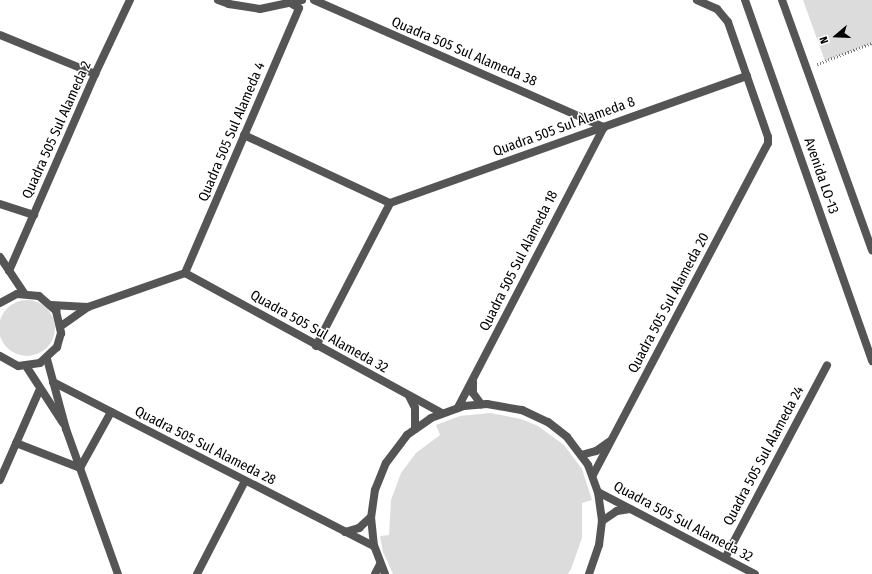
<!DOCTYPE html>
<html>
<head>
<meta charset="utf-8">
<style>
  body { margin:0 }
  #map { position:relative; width:872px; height:574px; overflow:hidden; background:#fff; font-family:"Fira Sans Condensed",sans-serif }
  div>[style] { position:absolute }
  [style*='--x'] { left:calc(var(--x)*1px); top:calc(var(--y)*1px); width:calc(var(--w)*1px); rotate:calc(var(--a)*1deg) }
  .green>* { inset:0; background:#dcdcdc }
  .round { border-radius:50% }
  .path>* { height:2.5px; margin-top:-1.25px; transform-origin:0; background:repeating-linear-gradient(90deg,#777 0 1px,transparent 0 3px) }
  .minor>* { height:8px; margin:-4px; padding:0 4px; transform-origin:4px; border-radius:4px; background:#555 }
  .tertiary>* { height:8px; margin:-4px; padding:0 4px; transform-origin:4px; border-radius:4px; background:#555 }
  span { translate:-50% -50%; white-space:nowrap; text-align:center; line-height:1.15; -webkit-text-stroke:3px #fff; paint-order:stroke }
  .street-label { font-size:14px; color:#000 }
  .north { position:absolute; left:816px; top:16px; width:40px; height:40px; -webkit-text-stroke:3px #fff; paint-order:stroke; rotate:251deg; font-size:11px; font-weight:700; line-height:16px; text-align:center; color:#000 }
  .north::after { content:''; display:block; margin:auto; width:14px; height:18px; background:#000; clip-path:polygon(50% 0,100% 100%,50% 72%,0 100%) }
</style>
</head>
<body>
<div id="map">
  <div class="green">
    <div style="clip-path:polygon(803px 0,872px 0,872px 43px,825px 61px)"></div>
    <div class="round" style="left:-1px;top:300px;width:56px;height:56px"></div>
    <div style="clip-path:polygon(490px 413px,521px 419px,538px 426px,564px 445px,582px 469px,592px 500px,582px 503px,582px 538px,571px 569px,568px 574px,393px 574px,383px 552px,380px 536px,389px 535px,391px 500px,401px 473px,416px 453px,440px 435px,436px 425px,460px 416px)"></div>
  </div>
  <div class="path">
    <div style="--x:817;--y:64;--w:59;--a:-20.9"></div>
  </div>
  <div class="minor">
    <div style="--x:218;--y:0;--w:12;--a:20"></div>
    <div style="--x:229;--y:4;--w:31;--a:9"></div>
    <div style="--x:260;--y:9;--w:43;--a:-12.1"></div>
    <div style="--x:314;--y:0;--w:317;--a:23.7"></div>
    <div style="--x:604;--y:127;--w:317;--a:117.5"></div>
    <div style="--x:0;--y:35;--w:103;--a:22.3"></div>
    <div style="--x:244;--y:135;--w:161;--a:25"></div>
    <div style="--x:390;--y:203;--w:379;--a:-19.6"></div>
    <div style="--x:0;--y:204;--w:36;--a:18"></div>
    <div style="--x:0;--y:257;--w:43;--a:56.3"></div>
    <div style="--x:9;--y:271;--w:215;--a:-66.4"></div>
    <div style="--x:95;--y:74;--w:82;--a:-64.7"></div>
    <div style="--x:185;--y:273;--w:288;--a:-66.7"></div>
    <div style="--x:299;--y:8;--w:8;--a:-150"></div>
    <div style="--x:185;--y:273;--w:293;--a:28.6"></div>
    <div style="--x:0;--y:303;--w:19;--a:-28"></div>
    <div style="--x:17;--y:294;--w:22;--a:5"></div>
    <div style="--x:39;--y:296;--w:23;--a:41"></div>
    <div style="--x:56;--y:311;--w:23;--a:77"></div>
    <div style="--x:61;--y:333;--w:15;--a:106"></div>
    <div style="--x:57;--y:347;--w:23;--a:137"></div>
    <div style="--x:40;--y:363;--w:22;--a:172"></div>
    <div style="--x:18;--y:366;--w:21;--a:-151"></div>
    <div style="--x:51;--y:305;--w:37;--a:3"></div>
    <div style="--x:61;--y:326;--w:33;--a:-35"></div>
    <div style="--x:88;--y:307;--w:103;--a:-19.3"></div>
    <div style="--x:316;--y:346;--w:161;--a:-62.6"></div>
    <div style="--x:47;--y:359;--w:73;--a:74.8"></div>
    <div style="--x:66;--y:429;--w:154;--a:70.3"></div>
    <div style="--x:26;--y:366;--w:68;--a:57"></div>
    <div style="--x:53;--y:382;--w:360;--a:27.1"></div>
    <div style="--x:473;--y:382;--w:11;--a:90"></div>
    <div style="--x:473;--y:393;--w:14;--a:54"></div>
    <div style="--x:409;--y:396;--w:13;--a:63"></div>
    <div style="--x:415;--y:408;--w:21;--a:90"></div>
    <div style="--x:16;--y:443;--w:69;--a:21.3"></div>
    <div style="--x:80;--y:468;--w:64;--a:-61"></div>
    <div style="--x:581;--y:455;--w:16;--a:-15"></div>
    <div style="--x:596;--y:451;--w:16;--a:-35"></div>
    <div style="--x:593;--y:475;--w:375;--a:-62.2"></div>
    <div style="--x:768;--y:143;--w:6;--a:-90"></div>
    <div style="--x:768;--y:137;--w:122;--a:-109.2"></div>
    <div style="--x:728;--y:22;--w:17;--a:-130"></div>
    <div style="--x:717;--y:9;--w:22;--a:-156"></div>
    <div style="--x:0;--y:480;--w:97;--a:-66.3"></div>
    <div style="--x:598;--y:492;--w:177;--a:27.6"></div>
    <div style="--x:602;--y:521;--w:18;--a:-34"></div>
    <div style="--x:617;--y:511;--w:13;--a:-9"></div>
    <div style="--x:345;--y:532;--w:15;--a:-16"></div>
    <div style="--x:359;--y:528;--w:16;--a:-43"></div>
    <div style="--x:725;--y:558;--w:218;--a:-62.1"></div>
    <div style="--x:197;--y:574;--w:105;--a:-62.7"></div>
    <div style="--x:375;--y:574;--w:11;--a:-63"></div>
    <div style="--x:385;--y:574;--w:30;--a:-111"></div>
    <div style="--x:374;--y:546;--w:28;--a:-96"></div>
    <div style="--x:371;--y:518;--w:28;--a:-82"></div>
    <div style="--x:375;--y:490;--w:29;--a:-68"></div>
    <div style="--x:386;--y:463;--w:35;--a:-53"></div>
    <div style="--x:407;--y:435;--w:29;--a:-35"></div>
    <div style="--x:431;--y:418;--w:35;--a:-20"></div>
    <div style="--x:464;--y:406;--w:23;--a:-5"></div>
    <div style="--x:487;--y:404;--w:36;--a:10"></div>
    <div style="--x:522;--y:410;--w:29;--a:25"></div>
    <div style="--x:548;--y:422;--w:24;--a:38"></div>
    <div style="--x:567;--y:437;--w:35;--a:53"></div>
    <div style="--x:588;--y:465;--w:29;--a:70"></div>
    <div style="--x:598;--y:492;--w:29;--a:82"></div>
    <div style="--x:602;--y:521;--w:24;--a:97"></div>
    <div style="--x:599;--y:545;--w:31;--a:109"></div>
  </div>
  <div class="tertiary">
    <div style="--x:745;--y:0;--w:383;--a:70.6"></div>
    <div style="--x:782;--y:0;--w:266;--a:70.2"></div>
  </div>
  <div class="street-label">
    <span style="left:464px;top:52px;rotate:23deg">Quadra 505 Sul Alameda 38</span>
    <span style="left:564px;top:127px;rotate:-20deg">Quadra 505 Sul Alameda 8</span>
    <span style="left:57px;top:130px;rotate:-66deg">Quadra 505 Sul Alameda 2</span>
    <span style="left:232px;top:132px;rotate:-67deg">Quadra 505 Sul Alameda 4</span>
    <span style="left:821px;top:176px;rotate:71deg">Avenida LO-13</span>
    <span style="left:519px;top:261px;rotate:-63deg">Quadra 505 Sul Alameda 18</span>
    <span style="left:669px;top:303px;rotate:-62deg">Quadra 505 Sul Alameda 20</span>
    <span style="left:319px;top:332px;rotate:29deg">Quadra 505 Sul Alameda 32</span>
    <span style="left:205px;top:446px;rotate:27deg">Quadra 505 Sul Alameda 28</span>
    <span style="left:764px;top:456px;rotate:-62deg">Quadra 505 Sul Alameda 24</span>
    <span style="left:683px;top:522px;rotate:28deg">Quadra 505 Sul Alameda 32</span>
  </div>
  <div class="north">N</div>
</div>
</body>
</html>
